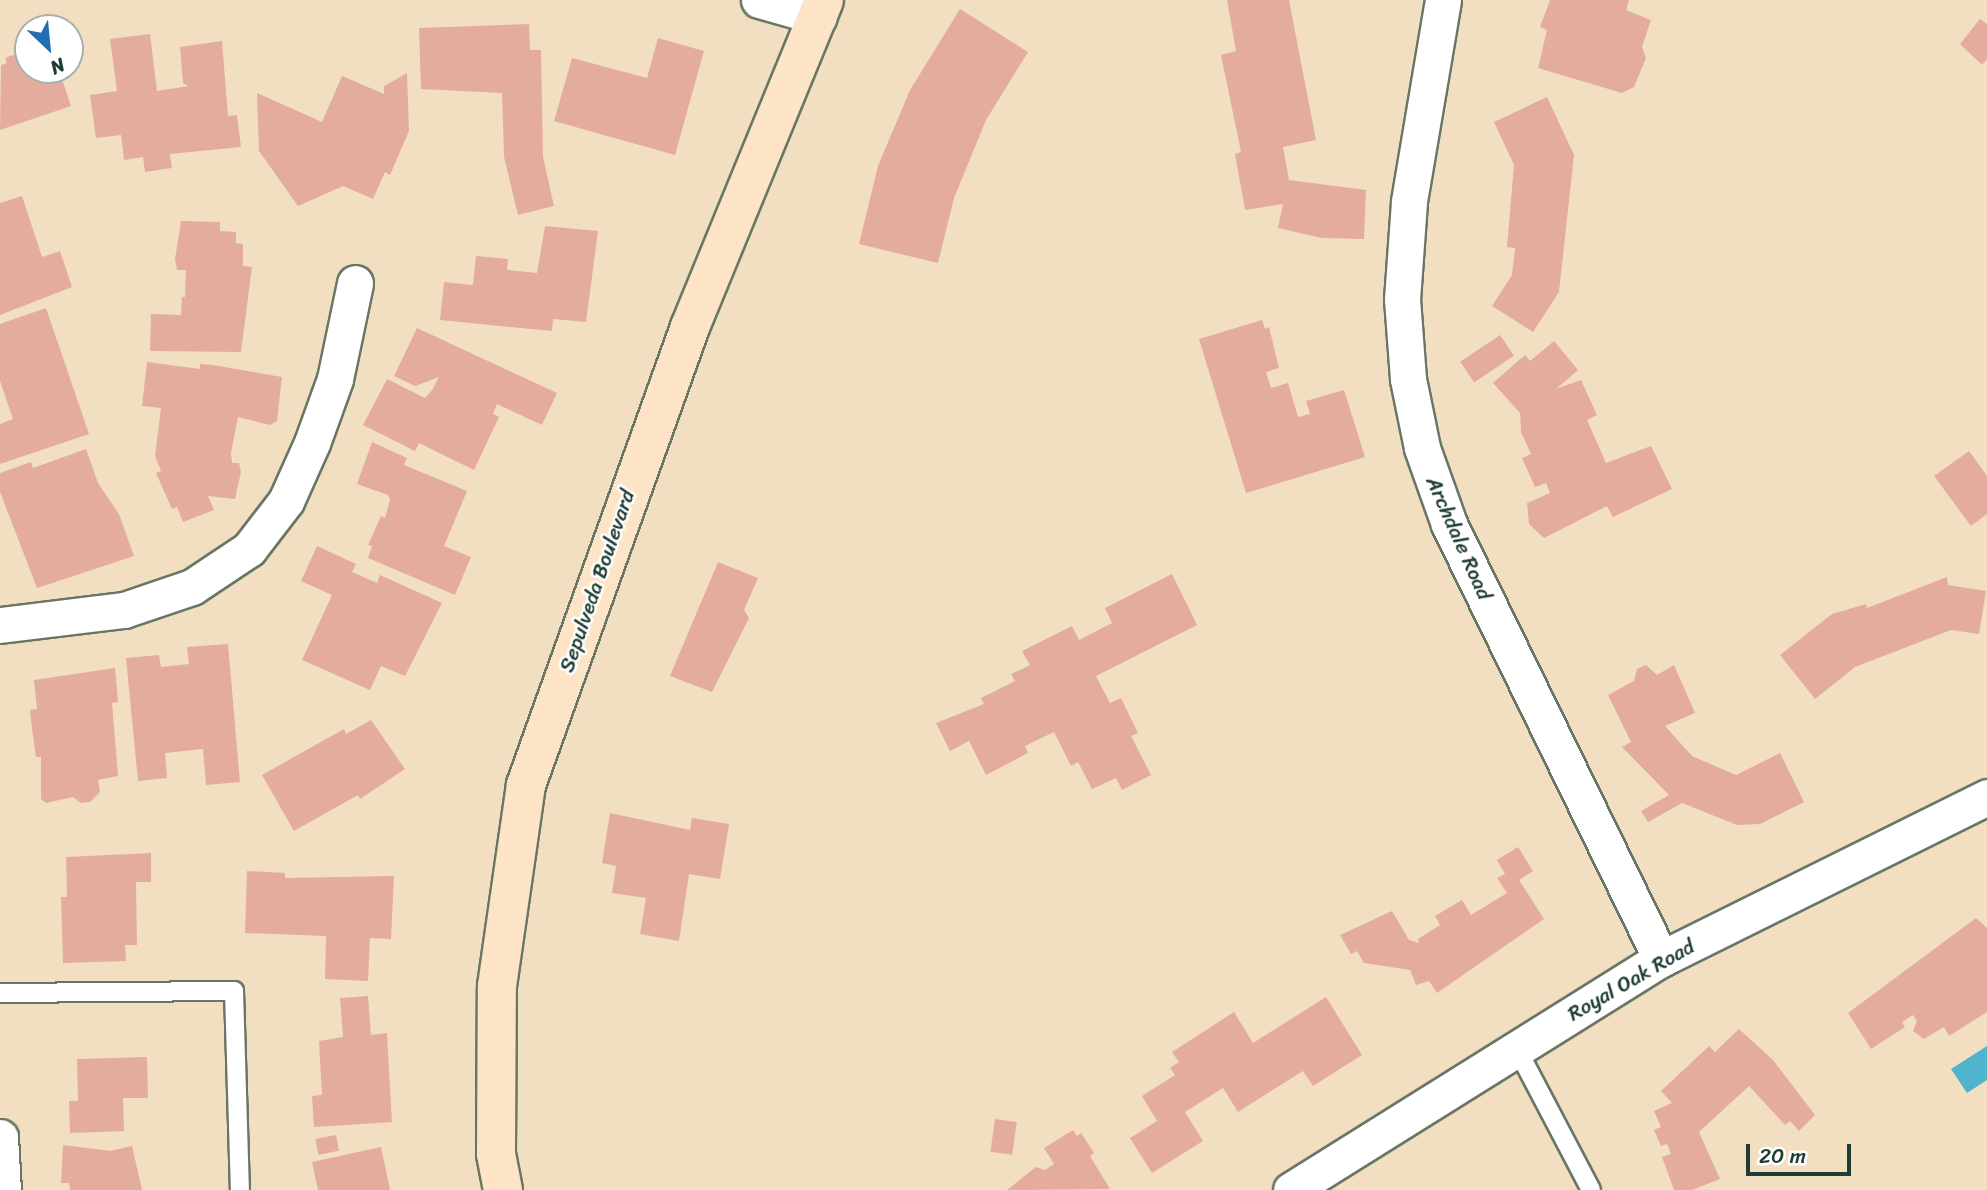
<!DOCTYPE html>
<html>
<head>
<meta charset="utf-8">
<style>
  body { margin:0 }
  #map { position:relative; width:1987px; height:1190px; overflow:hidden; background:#f2dfc1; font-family:Sriracha,sans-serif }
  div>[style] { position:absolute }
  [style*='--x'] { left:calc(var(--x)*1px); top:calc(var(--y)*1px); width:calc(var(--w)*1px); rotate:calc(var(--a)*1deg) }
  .water>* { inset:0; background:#50b4ce }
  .building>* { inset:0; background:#e4ac9e; transform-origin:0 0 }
  .roads { filter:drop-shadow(2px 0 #697665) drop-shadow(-2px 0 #697665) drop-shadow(0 2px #697665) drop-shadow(0 -2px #697665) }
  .service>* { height:18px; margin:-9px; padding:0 9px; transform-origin:9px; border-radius:9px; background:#fff }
  .minor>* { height:35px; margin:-17.5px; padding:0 17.5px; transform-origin:17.5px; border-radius:17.5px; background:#fff }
  .secondary>* { height:38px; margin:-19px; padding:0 19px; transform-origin:19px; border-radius:19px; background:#fee4c6 }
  span { translate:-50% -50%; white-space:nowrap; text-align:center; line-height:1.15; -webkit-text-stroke:5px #fff; paint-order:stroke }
  .street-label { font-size:21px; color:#1f3d34 }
  .north { position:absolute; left:14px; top:14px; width:70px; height:70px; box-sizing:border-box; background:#fff; border:2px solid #a5b1ae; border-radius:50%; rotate:154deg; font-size:19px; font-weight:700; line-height:28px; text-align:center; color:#1f3d34 }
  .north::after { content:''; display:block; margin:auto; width:24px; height:32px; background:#1f6fb2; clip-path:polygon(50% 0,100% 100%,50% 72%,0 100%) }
  .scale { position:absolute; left:1746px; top:1144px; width:105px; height:32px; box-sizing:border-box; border:4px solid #1f3d34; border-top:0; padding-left:9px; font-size:21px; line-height:24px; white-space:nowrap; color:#1f3d34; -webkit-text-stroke:5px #fff; paint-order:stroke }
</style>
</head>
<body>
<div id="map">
  <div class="water">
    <div style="clip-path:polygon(1987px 1046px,1987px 1080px,1967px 1093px,1951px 1069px)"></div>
  </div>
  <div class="building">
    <div style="clip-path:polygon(1227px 0,1289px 0,1316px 140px,1283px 147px,1289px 180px,1366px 190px,1364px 239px,1322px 238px,1278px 228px,1283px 204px,1245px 210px,1235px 154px,1241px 152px,1221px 55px,1236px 51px)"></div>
    <div style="clip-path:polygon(1550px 0,1629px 0,1626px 10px,1651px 20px,1642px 47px,1646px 58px,1634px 87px,1622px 93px,1538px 68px,1547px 30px,1540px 27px)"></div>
    <div style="clip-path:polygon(960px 9px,1028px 52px,986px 120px,954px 198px,938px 263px,859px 244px,878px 166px,910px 90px)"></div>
    <div style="clip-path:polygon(1980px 19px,1987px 24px,1987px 59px,1982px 65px,1960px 44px)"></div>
    <div style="clip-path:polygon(529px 24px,530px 50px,541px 50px,543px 157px,554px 206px,518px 215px,504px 157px,502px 93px,421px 89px,419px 28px)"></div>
    <div style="clip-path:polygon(150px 34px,157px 91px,188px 86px,183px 83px,180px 47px,222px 41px,228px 116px,237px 115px,241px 147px,170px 154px,172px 168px,145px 172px,143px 157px,124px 160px,121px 135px,96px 138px,90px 95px,117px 91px,110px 39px)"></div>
    <div style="clip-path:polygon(658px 38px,704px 51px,675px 155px,554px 121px,572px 58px,647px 78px)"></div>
    <div style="clip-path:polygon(28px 50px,28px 70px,59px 70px,71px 106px,0 130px,1px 65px,7px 63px,5px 58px)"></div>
    <div style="clip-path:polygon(407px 73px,409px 131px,390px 175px,385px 172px,373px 199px,343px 186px,298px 206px,259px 151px,257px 93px,322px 122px,342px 76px,384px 94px,384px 86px)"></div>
    <div style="clip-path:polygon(1547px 97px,1574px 155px,1559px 292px,1533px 332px,1492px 306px,1512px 275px,1515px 248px,1507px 247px,1514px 165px,1494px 122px)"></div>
    <div style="clip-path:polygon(22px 196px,42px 257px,60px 251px,72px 287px,0 315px,0 203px)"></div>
    <div style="clip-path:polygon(181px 221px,220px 222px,220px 231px,236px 232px,236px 243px,243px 244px,243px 266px,252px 267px,241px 352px,150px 351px,151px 314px,181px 315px,182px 297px,185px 297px,186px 270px,177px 270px,175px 259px)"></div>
    <div style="clip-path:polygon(545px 226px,598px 231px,586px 322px,553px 319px,552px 331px,440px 320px,444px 282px,473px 285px,476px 256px,508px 259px,507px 270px,537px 273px)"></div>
    <div style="clip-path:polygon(46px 308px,89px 434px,0 464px,0 424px,13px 419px,0 381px,0 324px)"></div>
    <div style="clip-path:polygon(1262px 320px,1265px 329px,1269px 327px,1279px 368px,1266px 372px,1271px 388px,1288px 383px,1298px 417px,1310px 414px,1306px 401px,1344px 390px,1365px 457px,1246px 493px,1199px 339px)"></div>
    <div style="clip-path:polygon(417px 328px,557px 393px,542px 425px,497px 404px,493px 414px,499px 417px,474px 470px,419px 443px,415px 451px,363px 425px,387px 379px,425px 398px,432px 390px,439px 377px,415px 386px,394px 376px)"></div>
    <div style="left:1500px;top:335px;width:25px;height:48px;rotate:56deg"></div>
    <div style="clip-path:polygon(1554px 341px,1578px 370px,1556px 389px,1581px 380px,1597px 415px,1587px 420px,1606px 463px,1651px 446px,1672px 489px,1613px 517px,1607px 506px,1544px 538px,1529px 524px,1527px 503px,1550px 493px,1546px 483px,1535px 487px,1522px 458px,1531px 454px,1521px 432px,1520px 413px,1493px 383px,1525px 355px,1530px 361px)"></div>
    <div style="clip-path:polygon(147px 362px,200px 369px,200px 364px,213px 365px,282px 377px,277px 421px,270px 425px,238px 417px,231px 453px,232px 463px,239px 463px,241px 472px,235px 499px,208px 496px,214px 510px,183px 522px,177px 507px,172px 509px,156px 473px,161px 471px,155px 456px,161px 408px,142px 406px)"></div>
    <div style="clip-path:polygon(372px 442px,407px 458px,404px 465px,467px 491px,444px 546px,471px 557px,455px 595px,368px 558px,372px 546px,368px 545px,381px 516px,385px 518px,390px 500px,388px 495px,357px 484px)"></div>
    <div style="clip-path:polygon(86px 449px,98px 483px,119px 514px,134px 556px,37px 588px,0 492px,0 473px,31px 462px,33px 468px)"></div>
    <div style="clip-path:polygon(1969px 451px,1987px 476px,1987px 514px,1971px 526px,1934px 476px)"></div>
    <div style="clip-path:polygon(317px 546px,356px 564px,352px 572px,377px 583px,380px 575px,442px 603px,405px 676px,381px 666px,370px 690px,302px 660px,332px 595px,301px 581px)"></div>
    <div style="clip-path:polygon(718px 562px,758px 578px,744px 610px,749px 618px,712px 692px,670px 676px)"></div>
    <div style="clip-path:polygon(1172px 574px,1197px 625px,1096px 676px,1110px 703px,1121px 698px,1138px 733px,1131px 736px,1151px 775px,1122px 790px,1116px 778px,1092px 789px,1078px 762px,1071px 766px,1054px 732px,1025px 746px,1028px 753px,986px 775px,969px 741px,950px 751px,936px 723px,984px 704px,981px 698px,1015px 681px,1011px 674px,1030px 665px,1022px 651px,1072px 626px,1079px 640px,1112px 623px,1105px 608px)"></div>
    <div style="clip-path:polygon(1947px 577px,1948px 585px,1986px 591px,1979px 634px,1951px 630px,1855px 667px,1815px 699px,1780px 655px,1832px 614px,1866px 604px,1867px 608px)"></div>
    <div style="clip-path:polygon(228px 644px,240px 782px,206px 785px,203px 749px,165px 753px,167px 778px,138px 781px,126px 658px,159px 655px,161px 667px,189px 664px,187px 647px)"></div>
    <div style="clip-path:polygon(1646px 665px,1657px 675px,1674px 665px,1695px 713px,1665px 726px,1692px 756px,1736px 775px,1780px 753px,1804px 802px,1760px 824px,1737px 825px,1682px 803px,1648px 822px,1641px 811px,1669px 795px,1622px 747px,1631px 742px,1608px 695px,1634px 681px,1637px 669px)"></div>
    <div style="clip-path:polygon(115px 668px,118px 702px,112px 703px,118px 776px,98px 780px,100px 792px,90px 802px,81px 803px,73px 797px,46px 803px,41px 799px,41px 757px,36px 757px,32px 729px,30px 710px,37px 709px,34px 680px)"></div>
    <div style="clip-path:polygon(371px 720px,405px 769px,360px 799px,358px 795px,294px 831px,262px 775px,344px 729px,346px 734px)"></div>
    <div style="clip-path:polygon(610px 813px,690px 830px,692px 818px,729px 824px,720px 879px,689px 874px,679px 941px,640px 934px,646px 898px,612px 893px,616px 866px,602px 863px)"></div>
    <div style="clip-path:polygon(1518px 847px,1533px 871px,1519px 880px,1544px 919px,1437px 993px,1429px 981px,1416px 985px,1410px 970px,1364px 963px,1357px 951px,1351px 954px,1340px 935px,1392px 911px,1409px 940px,1419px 943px,1418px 939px,1440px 925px,1435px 916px,1462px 900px,1471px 915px,1507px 893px,1497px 878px,1505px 874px,1497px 860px)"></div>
    <div style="clip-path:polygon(151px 853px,151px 882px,136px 882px,137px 945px,125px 945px,126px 961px,63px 963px,61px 897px,67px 897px,66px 857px)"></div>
    <div style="clip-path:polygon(247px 871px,285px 873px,285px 878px,394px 876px,391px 939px,370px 938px,368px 981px,325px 979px,326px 936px,245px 933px)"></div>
    <div style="clip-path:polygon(1976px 918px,1987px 928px,1987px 1012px,1949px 1036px,1944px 1027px,1924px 1039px,1913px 1031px,1917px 1021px,1913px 1015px,1902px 1022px,1905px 1027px,1871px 1049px,1848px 1013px)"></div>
    <div style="clip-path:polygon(368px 996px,371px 1035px,387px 1033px,392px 1122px,314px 1127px,312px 1096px,322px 1095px,319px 1041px,343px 1037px,340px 998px)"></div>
    <div style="clip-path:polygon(1326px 997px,1362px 1055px,1313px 1086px,1303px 1071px,1238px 1112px,1223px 1088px,1185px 1112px,1203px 1141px,1152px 1173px,1130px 1138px,1157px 1121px,1142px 1096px,1175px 1075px,1170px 1068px,1179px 1062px,1172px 1052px,1234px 1012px,1253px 1043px)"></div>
    <div style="clip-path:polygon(1739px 1029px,1773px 1060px,1815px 1115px,1799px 1131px,1790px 1121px,1785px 1125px,1749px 1086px,1699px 1132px,1720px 1179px,1692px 1190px,1674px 1190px,1662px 1157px,1671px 1154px,1667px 1144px,1661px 1146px,1654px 1130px,1661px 1127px,1654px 1111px,1672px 1103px,1661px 1091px,1709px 1046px,1715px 1052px)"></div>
    <div style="clip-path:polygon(147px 1057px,148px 1098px,123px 1098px,124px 1131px,70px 1133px,69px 1101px,78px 1101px,77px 1059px)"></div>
    <div style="left:995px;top:1119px;width:22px;height:33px;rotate:8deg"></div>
    <div style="clip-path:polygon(1073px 1130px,1077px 1136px,1081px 1133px,1094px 1153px,1090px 1156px,1110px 1189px,1007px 1190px,1036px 1167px,1045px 1170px,1054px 1164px,1044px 1148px)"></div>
    <div style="left:336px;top:1135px;width:16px;height:21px;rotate:79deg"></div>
    <div style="clip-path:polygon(63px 1145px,110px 1151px,132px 1146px,142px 1190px,70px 1190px,69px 1183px,61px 1183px)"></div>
    <div style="clip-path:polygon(381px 1147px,390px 1190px,318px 1190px,312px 1162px)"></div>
  </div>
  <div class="roads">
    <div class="service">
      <div style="--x:0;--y:993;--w:234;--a:-0.5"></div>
      <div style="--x:234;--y:991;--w:199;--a:88.3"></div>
      <div style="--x:1517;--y:1049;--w:159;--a:62.3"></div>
    </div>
    <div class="minor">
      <div style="--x:759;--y:0;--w:62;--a:15.8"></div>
      <div style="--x:1443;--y:0;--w:205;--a:99.6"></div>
      <div style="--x:1409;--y:202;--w:97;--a:94.1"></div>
      <div style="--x:1402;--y:299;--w:80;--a:85.7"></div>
      <div style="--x:1408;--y:379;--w:70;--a:78.5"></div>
      <div style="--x:1422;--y:448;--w:81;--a:70.4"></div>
      <div style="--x:1449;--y:524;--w:484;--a:64"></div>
      <div style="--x:0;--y:625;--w:125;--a:-6.9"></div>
      <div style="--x:124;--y:610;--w:72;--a:-18.7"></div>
      <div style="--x:192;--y:587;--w:69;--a:-33.7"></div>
      <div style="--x:249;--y:549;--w:61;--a:-52.4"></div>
      <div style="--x:286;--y:501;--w:64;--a:-65.9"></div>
      <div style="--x:312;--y:443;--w:68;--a:-70.2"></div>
      <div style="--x:335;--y:379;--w:98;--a:-78.2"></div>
      <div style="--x:0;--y:1137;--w:53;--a:86.8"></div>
      <div style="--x:1291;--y:1190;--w:436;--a:-32"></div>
      <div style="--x:1661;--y:959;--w:364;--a:-26.4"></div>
    </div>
    <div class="secondary">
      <div style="--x:503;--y:1190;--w:37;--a:-101"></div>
      <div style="--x:496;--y:1154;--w:168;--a:-89.7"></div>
      <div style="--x:497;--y:986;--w:203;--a:-81.8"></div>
      <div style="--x:526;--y:785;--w:486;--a:-70.3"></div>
      <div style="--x:690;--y:327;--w:353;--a:-67.7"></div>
    </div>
  </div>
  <div class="street-label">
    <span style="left:1459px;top:538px;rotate:66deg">Archdale Road</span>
    <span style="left:597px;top:581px;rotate:-71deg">Sepulveda Boulevard</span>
    <span style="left:1631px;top:980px;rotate:-30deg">Royal Oak Road</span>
  </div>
  <div class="north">N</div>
  <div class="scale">20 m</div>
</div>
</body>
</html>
